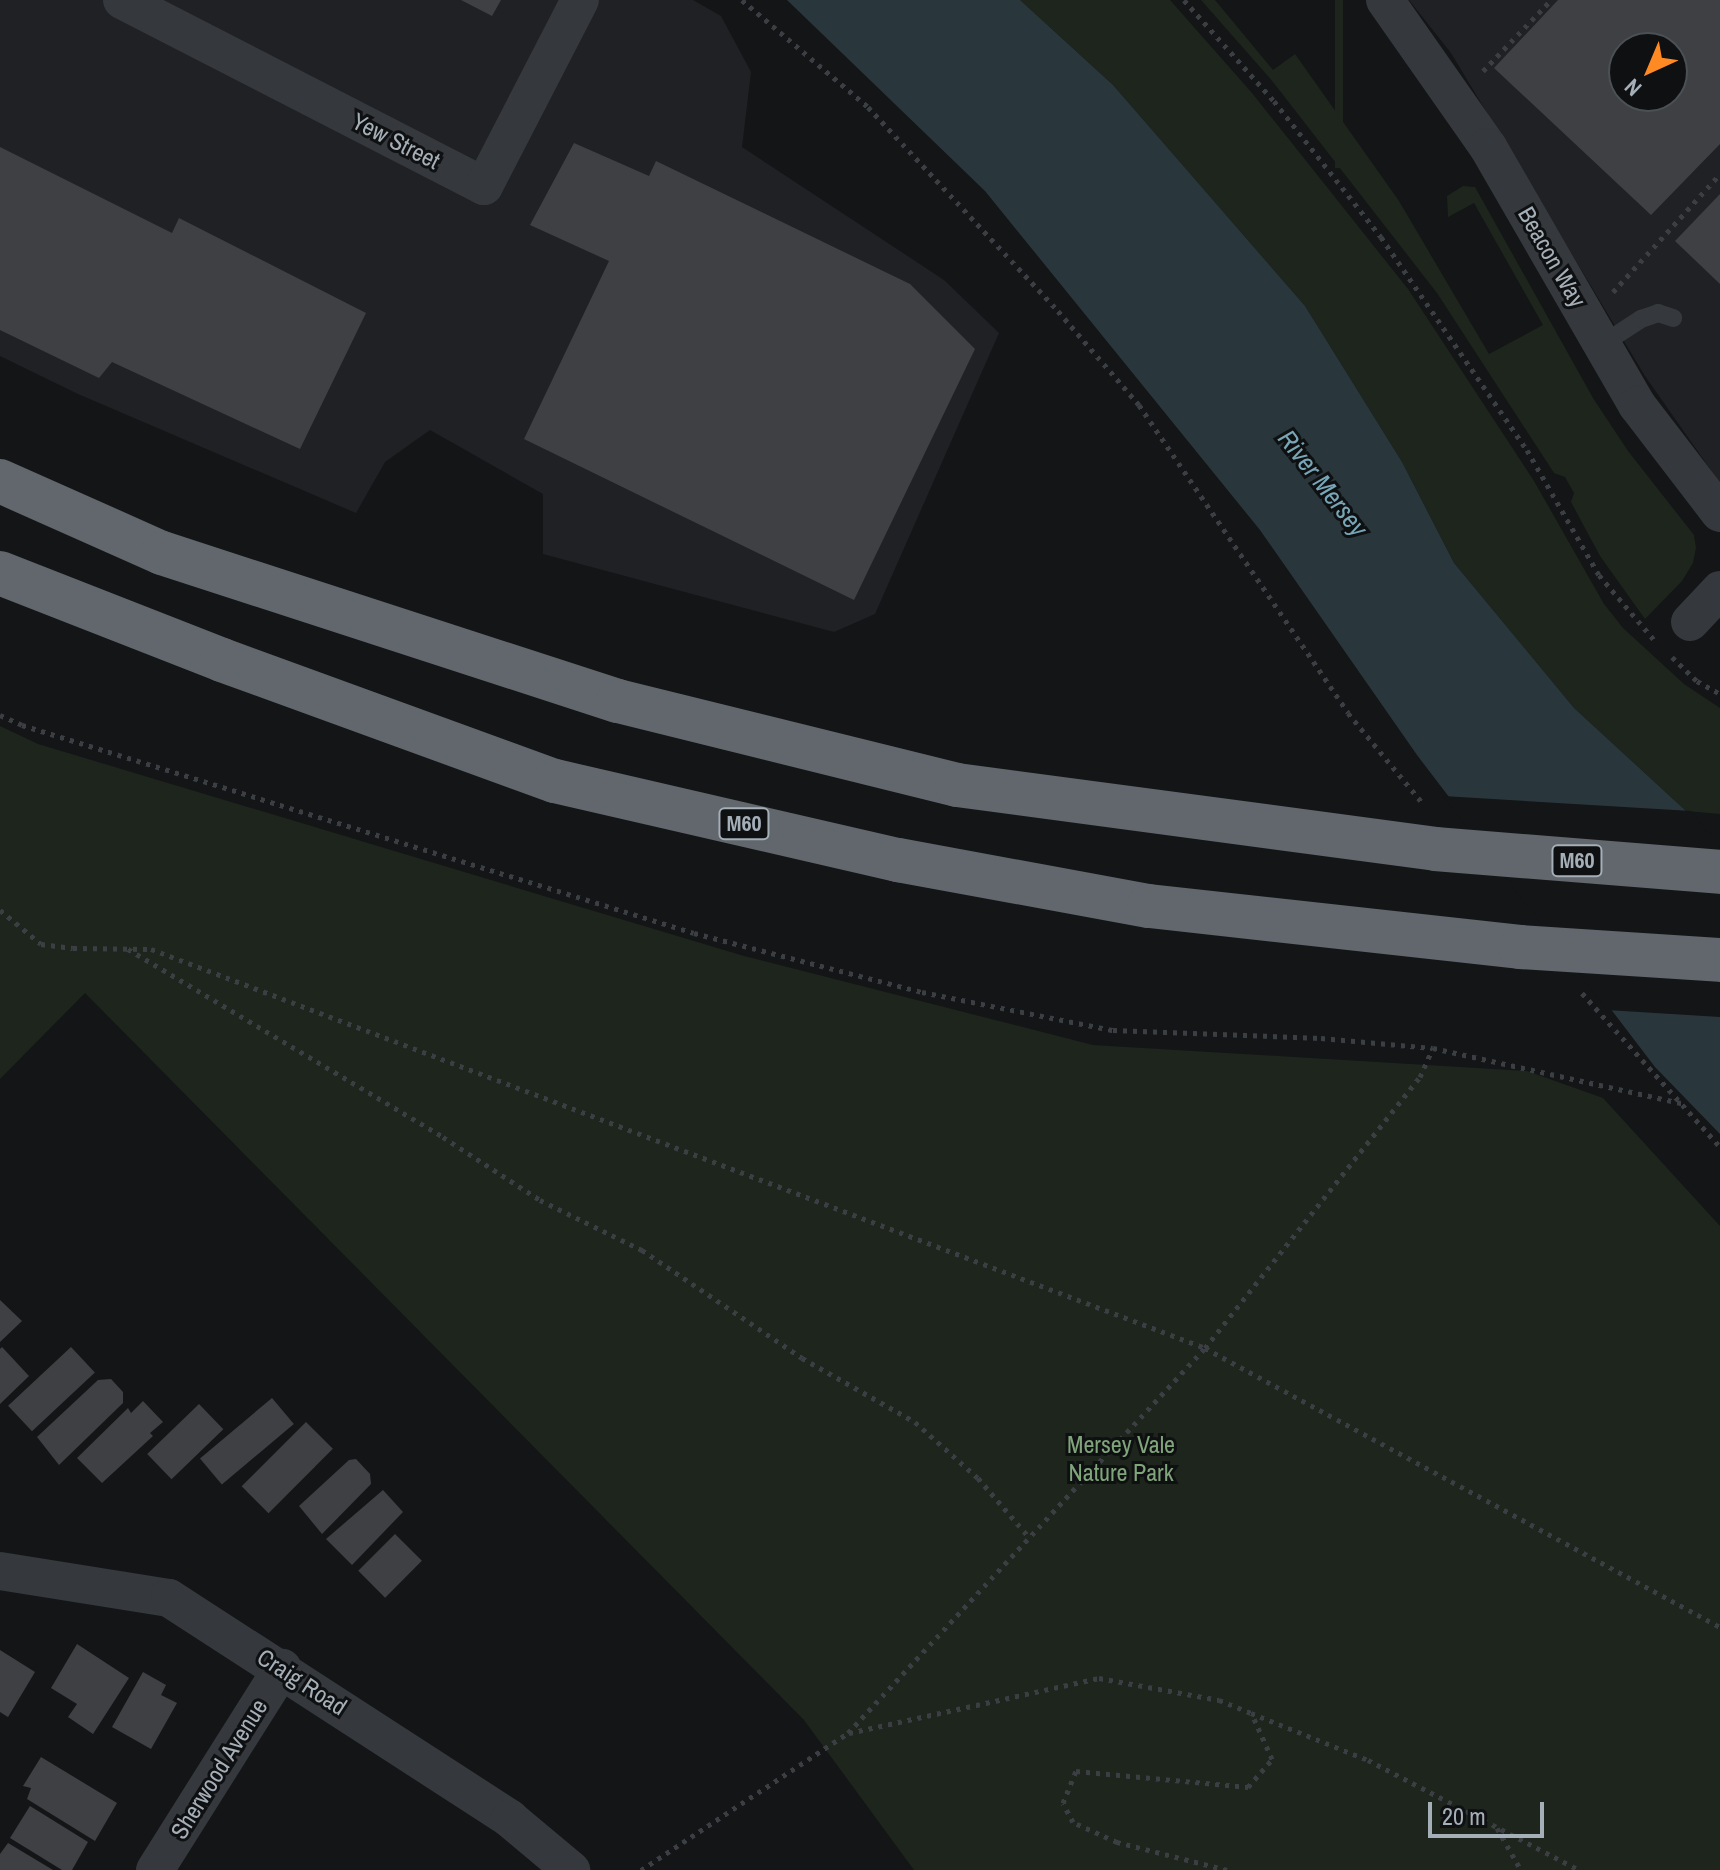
<!DOCTYPE html>
<html>
<head>
<meta charset="utf-8">
<style>
  body { margin:0 }
  #map { position:relative; width:1720px; height:1870px; overflow:hidden; background:#141517; font-family:"Archivo Narrow",sans-serif }
  div>[style] { position:absolute }
  [style*='--x'] { left:calc(var(--x)*1px); top:calc(var(--y)*1px); width:calc(var(--w)*1px); rotate:calc(var(--a)*1deg) }
  .built>* { inset:0; background:#202124 }
  .green>* { inset:0; background:#1d251c; transform-origin:0 0 }
  .water>* { inset:0; background:#29373c }
  .pier>* { inset:0; background:#141517 }
  .building>* { inset:0; background:#3e4044; transform-origin:0 0 }
  .path>* { height:5px; margin-top:-2.5px; transform-origin:0; background:repeating-linear-gradient(90deg,#3b3f43 0 4px,transparent 0 10px) }
  .lane>* { height:18px; margin:-9px; padding:0 9px; transform-origin:9px; border-radius:9px; background:#35383c }
  .street>* { height:38px; margin:-19px; padding:0 19px; transform-origin:19px; border-radius:19px; background:#35383c }
  .highway>* { height:44px; margin:-22px; padding:0 22px; transform-origin:22px; border-radius:22px; background:#61676d }
  .highway-bridge>* { height:44px; margin:-22px; padding:0 22px; transform-origin:22px; border-radius:22px; background:#61676d }
  span { translate:-50% -50%; white-space:nowrap; text-align:center; line-height:1.15; -webkit-text-stroke:6px #0f1012; paint-order:stroke }
  .shield-label span { padding:2px 6px; background:#0f1012; border:2px solid; border-radius:6px; -webkit-text-stroke-width:0 }
  .shield-label { font-size:22px; color:#a5afb8; font-weight:700 }
  .street-label { font-size:24px; color:#a5afb8 }
  .park-label { font-size:24px; color:#80a57a }
  .water-label { font-size:26px; color:#78a6b7; font-style:italic }
  .north { position:absolute; left:1608px; top:32px; width:80px; height:80px; box-sizing:border-box; background:#0f1012; border:2px solid #4b5054; border-radius:50%; rotate:224deg; font-size:22px; font-weight:700; line-height:32px; text-align:center; color:#a5afb8 }
  .north::after { content:''; display:block; margin:auto; width:28px; height:36px; background:#ff8a24; clip-path:polygon(50% 0,100% 100%,50% 72%,0 100%) }
  .scale { position:absolute; left:1428px; top:1802px; width:116px; height:36px; box-sizing:border-box; border:4px solid #a5afb8; border-top:0; padding-left:10px; font-size:24px; line-height:28px; white-space:nowrap; color:#a5afb8; -webkit-text-stroke:6px #0f1012; paint-order:stroke }
</style>
</head>
<body>
<div id="map">
  <div class="built">
    <div style="clip-path:polygon(0 0,693px 0,721px 16px,751px 72px,742px 147px,944px 280px,999px 333px,875px 614px,834px 632px,543px 554px,543px 494px,430px 430px,385px 462px,356px 513px,78px 394px,0 356px)"></div>
    <div style="clip-path:polygon(evenodd,1409px 0,1720px 0,1720px 483px,1645px 376px,1451px 53px,1409px 0,1624px 48px,1672px 48px,1672px 96px,1624px 96px,1624px 48px)"></div>
  </div>
  <div class="green">
    <div style="clip-path:polygon(1020px 0,1170px 0,1252px 93px,1408px 289px,1534px 481px,1604px 604px,1623px 628px,1684px 684px,1720px 708px,1720px 814px,1686px 811px,1574px 708px,1454px 563px,1402px 462px,1305px 306px,1113px 85px)"></div>
    <div style="clip-path:polygon(1201px 0,1215px 0,1273px 70px,1295px 54px,1399px 201px,1489px 354px,1543px 325px,1474px 203px,1448px 217px,1447px 196px,1463px 186px,1475px 187px,1593px 398px,1628px 451px,1694px 535px,1696px 548px,1693px 563px,1682px 581px,1645px 619px,1600px 556px,1571px 502px,1574px 493px,1565px 477px,1554px 473px,1437px 293px,1273px 82px)"></div>
    <div style="left:1335px;top:0;width:8px;height:168px"></div>
    <div style="clip-path:polygon(0 726px,38px 744px,744px 956px,1093px 1045px,1527px 1071px,1603px 1098px,1720px 1226px,1720px 1870px,914px 1870px,804px 1720px,85px 993px,0 1079px)"></div>
  </div>
  <div class="water">
    <div style="clip-path:polygon(787px 0,1020px 0,1113px 85px,1305px 306px,1402px 462px,1454px 563px,1574px 708px,1686px 811px,1720px 855px,1720px 1134px,1655px 1067px,1417px 755px,1260px 530px,985px 191px)"></div>
  </div>
  <div class="pier">
    <div style="clip-path:polygon(1443px 796px,1691px 811px,1720px 848px,1720px 1017px,1607px 1010px)"></div>
  </div>
  <div class="building">
    <div style="clip-path:polygon(461px 0,501px 0,492px 16px)"></div>
    <div style="clip-path:polygon(evenodd,1558px 0,1720px 0,1720px 144px,1651px 215px,1494px 68px,1558px 0,1624px 48px,1672px 48px,1672px 96px,1624px 96px,1624px 48px)"></div>
    <div style="clip-path:polygon(574px 143px,649px 176px,656px 161px,910px 284px,975px 349px,854px 600px,524px 439px,609px 261px,530px 225px)"></div>
    <div style="clip-path:polygon(0 147px,172px 233px,179px 218px,366px 313px,300px 449px,112px 362px,99px 378px,0 330px)"></div>
    <div style="clip-path:polygon(1720px 194px,1720px 284px,1675px 241px)"></div>
    <div style="clip-path:polygon(0 1300px,22px 1321px,0 1342px)"></div>
    <div style="clip-path:polygon(2px 1347px,29px 1376px,0 1404px,0 1349px)"></div>
    <div style="left:71px;top:1347px;width:35px;height:86px;rotate:47deg"></div>
    <div style="clip-path:polygon(111px 1379px,123px 1392px,123px 1403px,59px 1465px,37px 1437px,98px 1380px)"></div>
    <div style="left:272px;top:1398px;width:34px;height:94px;rotate:50deg"></div>
    <div style="clip-path:polygon(143px 1401px,163px 1422px,150px 1433px,153px 1436px,102px 1483px,77px 1458px,128px 1408px,131px 1413px)"></div>
    <div style="left:199px;top:1404px;width:35px;height:72px;rotate:46deg"></div>
    <div style="left:306px;top:1422px;width:38px;height:91px;rotate:45deg"></div>
    <div style="clip-path:polygon(356px 1459px,370px 1474px,371px 1484px,322px 1534px,299px 1506px,349px 1460px)"></div>
    <div style="clip-path:polygon(383px 1490px,403px 1512px,352px 1565px,326px 1539px)"></div>
    <div style="left:395px;top:1534px;width:38px;height:52px;rotate:45deg"></div>
    <div style="clip-path:polygon(77px 1644px,129px 1678px,93px 1734px,68px 1717px,77px 1704px,51px 1688px)"></div>
    <div style="clip-path:polygon(0 1650px,35px 1672px,8px 1717px,0 1712px)"></div>
    <div style="clip-path:polygon(143px 1672px,166px 1685px,161px 1695px,177px 1703px,151px 1749px,112px 1727px)"></div>
    <div style="clip-path:polygon(41px 1757px,117px 1803px,95px 1841px,27px 1799px,31px 1788px,23px 1786px)"></div>
    <div style="clip-path:polygon(30px 1806px,88px 1842px,72px 1870px,62px 1870px,10px 1838px)"></div>
    <div style="clip-path:polygon(8px 1843px,53px 1870px,0 1870px,0 1854px)"></div>
  </div>
  <div class="path">
    <div style="--x:742;--y:0;--w:165;--a:40.3"></div>
    <div style="--x:868;--y:107;--w:279;--a:47"></div>
    <div style="--x:1058;--y:311;--w:124;--a:49.2"></div>
    <div style="--x:1139;--y:405;--w:372;--a:55.8"></div>
    <div style="--x:1348;--y:713;--w:119;--a:50.4"></div>
    <div style="--x:1184;--y:0;--w:135;--a:48.3"></div>
    <div style="--x:1274;--y:101;--w:173;--a:51.8"></div>
    <div style="--x:1381;--y:237;--w:258;--a:55.6"></div>
    <div style="--x:1527;--y:450;--w:144;--a:60.1"></div>
    <div style="--x:1599;--y:575;--w:88;--a:49.6"></div>
    <div style="--x:1483;--y:71;--w:98;--a:-46.2"></div>
    <div style="--x:1613;--y:292;--w:159;--a:-47.8"></div>
    <div style="--x:1672;--y:657;--w:35;--a:44"></div>
    <div style="--x:1697;--y:681;--w:26;--a:29"></div>
    <div style="--x:0;--y:715;--w:24;--a:24"></div>
    <div style="--x:22;--y:725;--w:703;--a:17.2"></div>
    <div style="--x:694;--y:933;--w:236;--a:14.5"></div>
    <div style="--x:922;--y:992;--w:195;--a:11.3"></div>
    <div style="--x:1113;--y:1030;--w:208;--a:2.2"></div>
    <div style="--x:1321;--y:1038;--w:112;--a:5.1"></div>
    <div style="--x:1433;--y:1048;--w:255;--a:12.5"></div>
    <div style="--x:0;--y:910;--w:53;--a:39.7"></div>
    <div style="--x:41;--y:944;--w:32;--a:7"></div>
    <div style="--x:73;--y:948;--w:78;--a:0.7"></div>
    <div style="--x:151;--y:949;--w:1127;--a:20.73"></div>
    <div style="--x:1205;--y:1348;--w:586;--a:28.45"></div>
    <div style="--x:128;--y:949;--w:367;--a:30.8"></div>
    <div style="--x:443;--y:1137;--w:116;--a:33"></div>
    <div style="--x:540;--y:1200;--w:114;--a:26.1"></div>
    <div style="--x:642;--y:1250;--w:193;--a:34"></div>
    <div style="--x:802;--y:1358;--w:130;--a:29.5"></div>
    <div style="--x:915;--y:1422;--w:84;--a:41.6"></div>
    <div style="--x:978;--y:1478;--w:78;--a:49.2"></div>
    <div style="--x:1582;--y:993;--w:207;--a:48.1"></div>
    <div style="--x:849;--y:1733;--w:256;--a:-12.4"></div>
    <div style="--x:1099;--y:1678;--w:122;--a:10.4"></div>
    <div style="--x:1219;--y:1700;--w:35;--a:22"></div>
    <div style="--x:1251;--y:1713;--w:126;--a:21.9"></div>
    <div style="--x:1368;--y:1760;--w:238;--a:27.5"></div>
    <div style="--x:1497;--y:1828;--w:48;--a:60.3"></div>
    <div style="--x:641;--y:1870;--w:248;--a:-33.5"></div>
    <div style="--x:848;--y:1733;--w:525;--a:-47.16"></div>
    <div style="--x:1205;--y:1348;--w:346;--a:-51.6"></div>
    <div style="--x:1420;--y:1077;--w:32;--a:-66"></div>
    <div style="--x:1227;--y:1870;--w:114;--a:-165.7"></div>
    <div style="--x:1117;--y:1842;--w:48;--a:-155.6"></div>
    <div style="--x:1073;--y:1822;--w:21;--a:-118"></div>
    <div style="--x:1063;--y:1803;--w:35;--a:-68"></div>
    <div style="--x:1076;--y:1771;--w:173;--a:5.3"></div>
    <div style="--x:1248;--y:1787;--w:37;--a:-49"></div>
    <div style="--x:1272;--y:1759;--w:49;--a:-114"></div>
  </div>
  <div class="lane">
    <div style="--x:1601;--y:345;--w:48;--a:-33"></div>
    <div style="--x:1641;--y:319;--w:18;--a:-19"></div>
    <div style="--x:1658;--y:313;--w:16;--a:18"></div>
  </div>
  <div class="street">
    <div style="--x:122;--y:0;--w:407;--a:27.2"></div>
    <div style="--x:484;--y:186;--w:209;--a:-62.7"></div>
    <div style="--x:1385;--y:0;--w:179;--a:55"></div>
    <div style="--x:1488;--y:147;--w:298;--a:60"></div>
    <div style="--x:1637;--y:405;--w:136;--a:52.5"></div>
    <div style="--x:1690;--y:622;--w:44;--a:-46.8"></div>
    <div style="--x:0;--y:1571;--w:171;--a:9.1"></div>
    <div style="--x:169;--y:1598;--w:406;--a:32.9"></div>
    <div style="--x:510;--y:1819;--w:80;--a:39.9"></div>
    <div style="--x:155;--y:1870;--w:239;--a:-57.8"></div>
  </div>
  <div class="highway">
    <div style="--x:0;--y:481;--w:177;--a:24"></div>
    <div style="--x:162;--y:553;--w:479;--a:18"></div>
    <div style="--x:618;--y:701;--w:349;--a:13.9"></div>
    <div style="--x:957;--y:785;--w:482;--a:7.6"></div>
    <div style="--x:0;--y:573;--w:238;--a:21.4"></div>
    <div style="--x:222;--y:660;--w:354;--a:20"></div>
    <div style="--x:555;--y:781;--w:352;--a:13"></div>
    <div style="--x:898;--y:860;--w:255;--a:10.4"></div>
    <div style="--x:1149;--y:906;--w:373;--a:6.3"></div>
  </div>
  <div class="highway-bridge">
    <div style="--x:1435;--y:849;--w:286;--a:4.6"></div>
    <div style="--x:1520;--y:947;--w:200;--a:3.7"></div>
  </div>
  <div class="shield-label">
    <span style="left:744px;top:824px">M60</span>
    <span style="left:1577px;top:861px">M60</span>
  </div>
  <div class="street-label">
    <span style="left:396px;top:141px;rotate:27deg">Yew Street</span>
    <span style="left:1552px;top:257px;rotate:60deg">Beacon Way</span>
    <span style="left:302px;top:1682px;rotate:33deg">Craig Road</span>
    <span style="left:219px;top:1769px;rotate:-58deg">Sherwood Avenue</span>
  </div>
  <div class="park-label">
    <span style="left:1121px;top:1459px">Mersey Vale<br>Nature Park</span>
  </div>
  <div class="water-label">
    <span style="left:1323px;top:483px;rotate:52deg">River Mersey</span>
  </div>
  <div class="north">N</div>
  <div class="scale">20 m</div>
</div>
</body>
</html>
